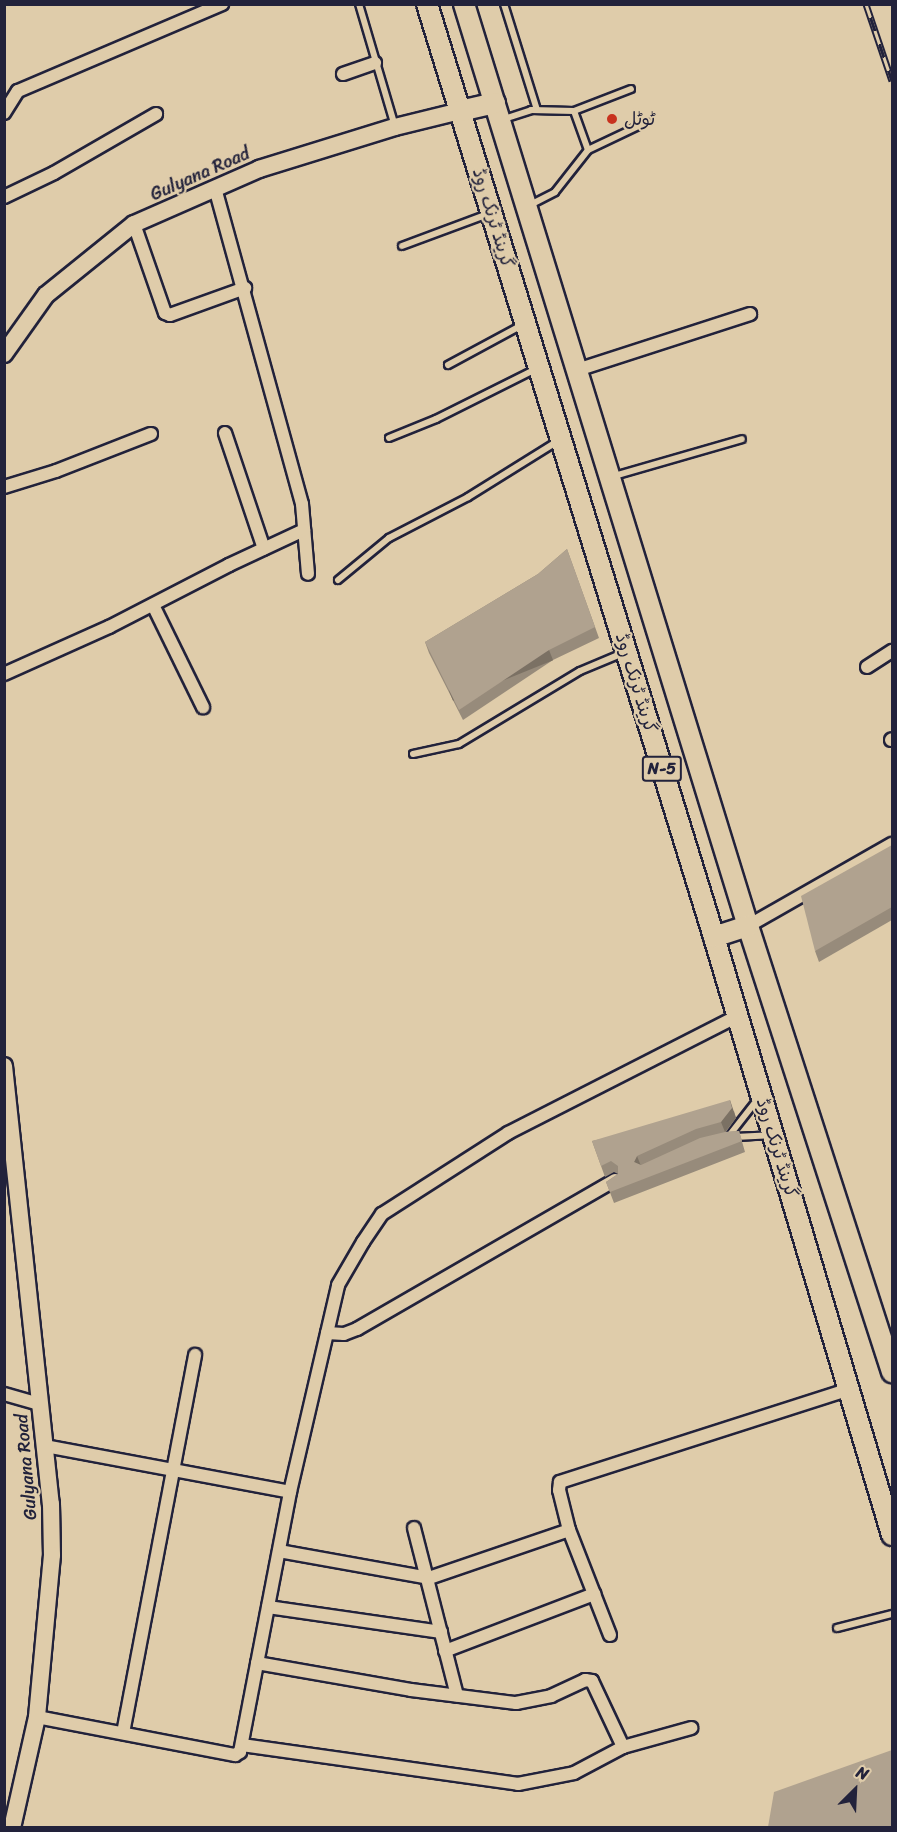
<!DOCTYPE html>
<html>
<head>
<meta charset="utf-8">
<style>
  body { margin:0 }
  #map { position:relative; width:897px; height:1832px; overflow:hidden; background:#dfccaa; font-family:Sriracha,"Playpen Sans Arabic",sans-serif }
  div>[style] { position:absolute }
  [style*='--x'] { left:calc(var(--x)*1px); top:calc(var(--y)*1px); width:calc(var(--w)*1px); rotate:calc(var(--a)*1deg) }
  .roads { filter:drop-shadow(2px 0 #22223b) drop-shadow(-2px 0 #22223b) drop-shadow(0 2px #22223b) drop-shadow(0 -2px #22223b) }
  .service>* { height:6px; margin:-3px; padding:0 3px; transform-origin:3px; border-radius:3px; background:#dfccaa }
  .minor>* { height:12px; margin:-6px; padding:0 6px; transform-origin:6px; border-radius:6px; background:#dfccaa }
  .secondary>* { height:16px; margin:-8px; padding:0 8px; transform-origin:8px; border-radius:8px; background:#dfccaa }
  .trunk>* { height:20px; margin:-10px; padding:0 10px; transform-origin:10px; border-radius:10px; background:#dfccaa }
  .rail>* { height:7px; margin-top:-3.5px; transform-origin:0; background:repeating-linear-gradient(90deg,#dfccaa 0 14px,#22223b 0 28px); box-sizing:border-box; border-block:2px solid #22223b }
  .wall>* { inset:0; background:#978b7b }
  .shaded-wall>* { inset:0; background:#7b7164; transform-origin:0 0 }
  .building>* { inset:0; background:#b0a28f }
  .dots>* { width:16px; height:16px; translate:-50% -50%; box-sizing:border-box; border:3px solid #dfccaa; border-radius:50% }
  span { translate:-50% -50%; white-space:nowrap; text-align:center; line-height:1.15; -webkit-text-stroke:4.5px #dfccaa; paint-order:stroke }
  .shield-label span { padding:2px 4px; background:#dfccaa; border:2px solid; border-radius:4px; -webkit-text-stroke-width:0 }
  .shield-label { font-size:16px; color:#22223b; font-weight:700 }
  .poi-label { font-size:18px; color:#22223b }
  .left { translate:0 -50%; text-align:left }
  .street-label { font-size:18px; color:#22223b }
  .frame { position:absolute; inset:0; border:6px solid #22223b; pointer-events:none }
  .north { position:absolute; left:825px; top:1760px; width:60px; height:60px; -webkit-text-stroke:4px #dfccaa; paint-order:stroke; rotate:24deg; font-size:16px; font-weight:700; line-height:24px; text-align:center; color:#22223b }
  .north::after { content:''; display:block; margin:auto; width:21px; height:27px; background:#22223b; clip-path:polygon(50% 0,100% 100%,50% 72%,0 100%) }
</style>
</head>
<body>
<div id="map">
  <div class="roads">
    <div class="service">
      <div style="--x:359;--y:4;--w:127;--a:73.6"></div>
      <div style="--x:504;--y:4;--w:111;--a:72.7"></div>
      <div style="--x:574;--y:111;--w:41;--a:70.3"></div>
      <div style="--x:504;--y:119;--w:28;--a:-18"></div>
      <div style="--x:531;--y:110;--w:43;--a:1.3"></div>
      <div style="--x:574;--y:111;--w:61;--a:-21.1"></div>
      <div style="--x:528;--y:206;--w:30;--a:-27"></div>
      <div style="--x:555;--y:192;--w:53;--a:-51.8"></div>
      <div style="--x:588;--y:150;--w:65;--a:-25.4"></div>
      <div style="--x:402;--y:246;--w:92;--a:-20.4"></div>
      <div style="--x:448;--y:365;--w:84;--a:-28.4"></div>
      <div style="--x:389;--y:438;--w:51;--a:-22"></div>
      <div style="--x:436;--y:419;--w:112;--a:-26.6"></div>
      <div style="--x:614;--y:476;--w:133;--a:-16.1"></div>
      <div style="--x:338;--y:580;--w:66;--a:-39.5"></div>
      <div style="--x:389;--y:538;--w:89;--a:-27.4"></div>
      <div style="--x:468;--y:497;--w:106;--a:-31.9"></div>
      <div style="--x:413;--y:754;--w:47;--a:-12.3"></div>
      <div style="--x:459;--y:744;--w:141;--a:-31.1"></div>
      <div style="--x:580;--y:671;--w:47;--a:-22.7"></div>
      <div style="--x:728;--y:1137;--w:47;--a:-51.9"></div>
      <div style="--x:735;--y:1137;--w:35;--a:-3"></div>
      <div style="--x:837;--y:1628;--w:57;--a:-14.3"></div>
    </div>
    <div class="minor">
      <div style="--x:343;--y:74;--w:34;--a:-19"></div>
      <div style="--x:4;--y:113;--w:26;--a:-58"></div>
      <div style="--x:18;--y:91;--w:222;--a:-23.1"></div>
      <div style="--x:215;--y:188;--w:328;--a:74.6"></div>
      <div style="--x:302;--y:504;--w:70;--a:85.1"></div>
      <div style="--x:4;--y:197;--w:55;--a:-25.6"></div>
      <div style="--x:54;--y:173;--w:118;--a:-30"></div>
      <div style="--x:134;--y:224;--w:94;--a:70.8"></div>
      <div style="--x:165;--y:313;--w:5;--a:22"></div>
      <div style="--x:170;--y:315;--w:80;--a:-19.8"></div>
      <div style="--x:577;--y:370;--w:182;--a:-17.9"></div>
      <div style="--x:225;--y:433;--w:122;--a:71.4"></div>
      <div style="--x:4;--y:487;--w:54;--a:-17.1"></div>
      <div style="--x:56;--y:471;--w:102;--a:-21.3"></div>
      <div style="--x:153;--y:605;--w:114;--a:63.9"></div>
      <div style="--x:867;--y:667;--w:30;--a:-33"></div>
      <div style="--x:4;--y:674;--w:115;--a:-24.1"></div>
      <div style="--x:109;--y:627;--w:135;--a:-27.3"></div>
      <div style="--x:229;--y:565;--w:83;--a:-25"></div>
      <div style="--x:891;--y:740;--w:1;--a:-45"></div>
      <div style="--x:748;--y:926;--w:166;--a:-29.7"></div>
      <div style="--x:327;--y:1333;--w:17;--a:3"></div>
      <div style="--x:344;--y:1334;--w:14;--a:-21"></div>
      <div style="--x:357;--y:1329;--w:298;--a:-30"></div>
      <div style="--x:4;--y:1394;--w:37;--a:16"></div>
      <div style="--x:45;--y:1446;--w:249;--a:10.6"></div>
      <div style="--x:414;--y:1528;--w:173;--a:75.6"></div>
      <div style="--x:279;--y:1551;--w:152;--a:10.2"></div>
      <div style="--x:429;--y:1578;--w:148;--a:-18.9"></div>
      <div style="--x:268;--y:1607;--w:175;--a:8.2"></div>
      <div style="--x:610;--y:1635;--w:113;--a:-111.3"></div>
      <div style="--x:569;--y:1530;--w:41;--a:-104"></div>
      <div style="--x:559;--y:1490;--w:8;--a:-83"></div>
      <div style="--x:560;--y:1482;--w:305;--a:-17.8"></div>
      <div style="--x:445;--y:1651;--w:160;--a:-20.9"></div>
      <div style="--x:257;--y:1663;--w:156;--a:9.9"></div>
      <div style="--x:411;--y:1690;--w:106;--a:7.1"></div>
      <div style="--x:516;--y:1703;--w:36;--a:-11"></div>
      <div style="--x:551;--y:1696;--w:38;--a:-25"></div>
      <div style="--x:585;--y:1680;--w:7;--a:8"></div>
      <div style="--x:592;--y:1681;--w:73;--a:64.8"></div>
      <div style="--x:37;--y:1717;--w:202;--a:10.9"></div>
      <div style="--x:235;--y:1755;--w:6;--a:-31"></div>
      <div style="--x:240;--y:1752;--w:265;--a:-79.1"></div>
      <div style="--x:290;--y:1492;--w:212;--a:-76.9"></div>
      <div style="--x:338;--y:1285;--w:50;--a:-59.8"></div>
      <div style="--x:363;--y:1242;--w:34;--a:-56"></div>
      <div style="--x:382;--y:1214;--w:150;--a:-32.7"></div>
      <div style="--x:508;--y:1133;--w:258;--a:-27"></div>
      <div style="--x:123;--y:1733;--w:385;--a:-79.2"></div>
      <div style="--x:242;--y:1745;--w:279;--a:8"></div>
      <div style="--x:518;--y:1784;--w:57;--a:-11.1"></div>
      <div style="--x:574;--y:1773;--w:55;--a:-28"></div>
      <div style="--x:623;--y:1747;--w:71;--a:-15.6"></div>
    </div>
    <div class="secondary">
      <div style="--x:4;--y:354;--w:72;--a:-54.6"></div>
      <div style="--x:46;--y:295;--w:113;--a:-38.9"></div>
      <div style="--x:134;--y:224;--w:137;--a:-23.7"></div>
      <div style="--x:259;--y:169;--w:142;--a:-17.2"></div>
      <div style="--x:395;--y:127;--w:67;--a:-13.8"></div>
      <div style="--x:4;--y:1066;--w:441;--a:83.9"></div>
      <div style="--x:51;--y:1504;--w:51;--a:88.9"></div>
      <div style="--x:52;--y:1555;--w:163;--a:95.3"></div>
      <div style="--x:37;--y:1717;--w:114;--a:102.7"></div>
    </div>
    <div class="trunk">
      <div style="--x:427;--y:4;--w:976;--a:72.9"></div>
      <div style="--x:714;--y:937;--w:624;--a:73.42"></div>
      <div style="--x:464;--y:4;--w:965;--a:72.88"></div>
      <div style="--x:748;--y:926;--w:469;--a:72.1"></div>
      <div style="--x:460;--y:111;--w:36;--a:-13"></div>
      <div style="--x:714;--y:937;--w:36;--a:-18"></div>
    </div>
  </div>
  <div class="rail">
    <div style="--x:866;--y:4;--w:81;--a:71.3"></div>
  </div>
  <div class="wall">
    <div style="clip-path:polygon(567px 549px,599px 638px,553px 660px,463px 720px,429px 653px,425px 642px,538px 574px)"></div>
    <div style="clip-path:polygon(892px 845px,892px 920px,819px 962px,815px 951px)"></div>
    <div style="clip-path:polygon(734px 1111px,736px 1118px,726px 1132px,739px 1131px,745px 1152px,614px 1203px,606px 1182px,618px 1174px,614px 1172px,605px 1177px,592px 1141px)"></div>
  </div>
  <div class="shaded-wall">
    <div style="left:549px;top:650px;width:11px;height:108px;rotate:68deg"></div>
    <div style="clip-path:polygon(730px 1100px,736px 1118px,725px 1132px,721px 1122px)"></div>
    <div style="clip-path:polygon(637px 1156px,641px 1166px,634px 1162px)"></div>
  </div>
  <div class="building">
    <div style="clip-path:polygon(567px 549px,595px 627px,549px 650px,459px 710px,425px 642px,538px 574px)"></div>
    <div style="clip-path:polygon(892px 845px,892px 907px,815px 951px,801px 896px)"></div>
    <div style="clip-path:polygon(730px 1100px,732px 1108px,721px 1122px,696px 1129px,637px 1156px,634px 1162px,641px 1165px,700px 1138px,725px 1132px,739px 1131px,742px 1141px,610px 1192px,606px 1182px,618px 1174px,618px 1166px,611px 1161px,601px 1166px,592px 1141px)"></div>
    <div style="clip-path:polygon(892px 1750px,892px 1827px,768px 1827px,774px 1792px)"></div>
  </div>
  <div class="dots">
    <div style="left:612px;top:119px;background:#c8321e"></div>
  </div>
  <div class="shield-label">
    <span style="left:662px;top:769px">N-5</span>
  </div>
  <div class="poi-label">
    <span class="left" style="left:624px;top:119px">ٹوٹل</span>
  </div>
  <div class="street-label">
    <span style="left:200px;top:174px;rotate:-24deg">Gulyana Road</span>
    <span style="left:493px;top:218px;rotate:73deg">گرینڈ ٹرنک روڈ</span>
    <span style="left:636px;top:683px;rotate:73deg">گرینڈ ٹرنک روڈ</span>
    <span style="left:777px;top:1148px;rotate:73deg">گرینڈ ٹرنک روڈ</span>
    <span style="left:26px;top:1467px;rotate:-95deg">Gulyana Road</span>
  </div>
  <div class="frame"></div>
  <div class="north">N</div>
</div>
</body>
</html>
